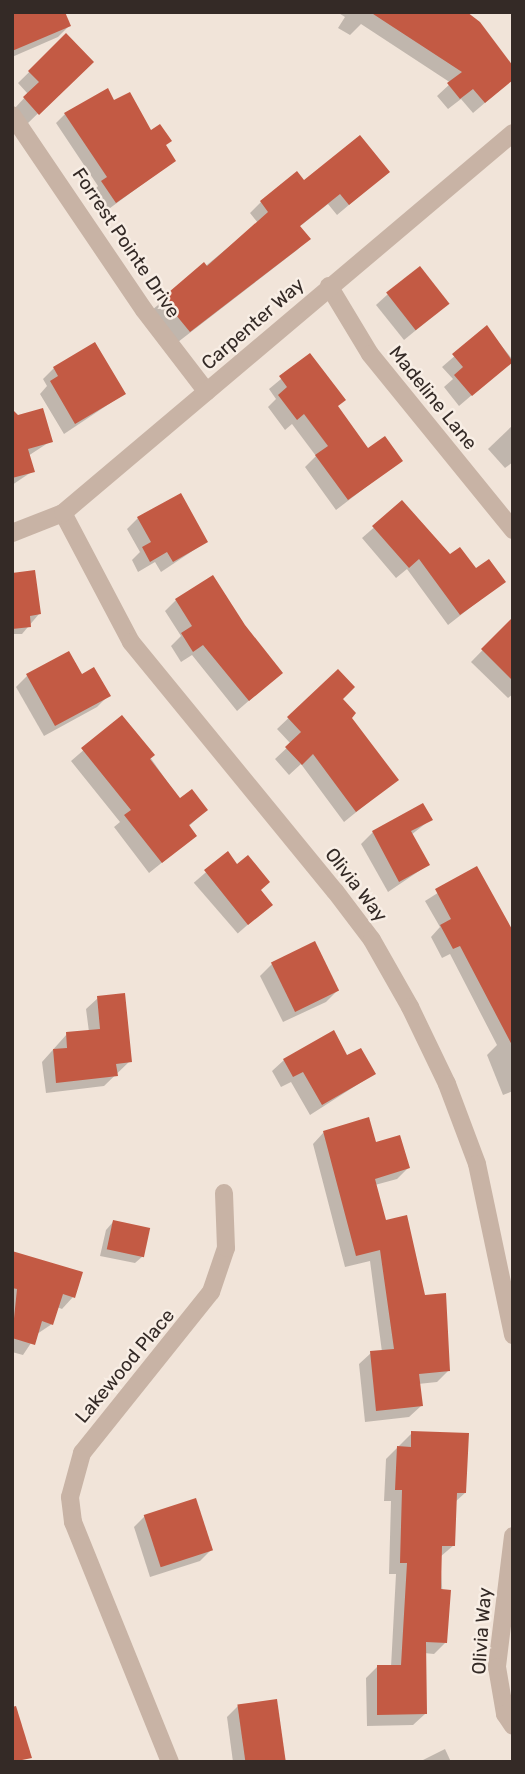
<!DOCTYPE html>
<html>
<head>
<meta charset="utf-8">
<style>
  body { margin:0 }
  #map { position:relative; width:525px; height:1774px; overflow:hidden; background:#f1e4d9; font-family:Rubik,sans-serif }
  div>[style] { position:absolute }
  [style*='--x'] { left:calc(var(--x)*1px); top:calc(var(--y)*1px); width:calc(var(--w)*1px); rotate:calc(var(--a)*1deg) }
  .shadow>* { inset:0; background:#0003; transform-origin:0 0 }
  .building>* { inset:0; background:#c35a44; transform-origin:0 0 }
  .street>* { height:18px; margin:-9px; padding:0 9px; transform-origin:9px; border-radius:9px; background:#c8b3a5 }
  span { translate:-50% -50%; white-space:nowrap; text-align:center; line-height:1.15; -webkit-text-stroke:5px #f8eee5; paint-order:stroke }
  .street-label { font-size:19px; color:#342a26 }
  .frame { position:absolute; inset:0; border:14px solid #342a26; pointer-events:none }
</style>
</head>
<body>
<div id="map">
  <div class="shadow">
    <div style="clip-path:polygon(12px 12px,69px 26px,58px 37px,12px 57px)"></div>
    <div style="clip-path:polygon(337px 12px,461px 12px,513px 79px,473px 113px,461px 99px,448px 109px,437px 96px,451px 83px,361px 24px,350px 35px,338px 28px,345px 17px)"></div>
    <div style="clip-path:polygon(66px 36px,91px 62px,27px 124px,13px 110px,28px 94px,18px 83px)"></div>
    <div style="clip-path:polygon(113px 102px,150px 133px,174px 161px,106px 211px,93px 192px,98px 186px,56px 123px,65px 114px)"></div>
    <div style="clip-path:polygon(388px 172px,337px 215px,328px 204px,299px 227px,308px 239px,297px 250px,178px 342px,152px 310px,258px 223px,250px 213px,261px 202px)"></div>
    <div style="clip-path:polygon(388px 294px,448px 304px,404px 340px,376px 305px)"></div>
    <div style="clip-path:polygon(487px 328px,513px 360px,459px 406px,444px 387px,453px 379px,442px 367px)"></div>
    <div style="clip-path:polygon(310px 355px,336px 407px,368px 450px,400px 461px,336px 510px,305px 467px,316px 456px,292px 424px,285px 430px,268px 407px,276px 399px,269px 389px)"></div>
    <div style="clip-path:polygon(54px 368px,124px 394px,64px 434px,40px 394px,47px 386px,43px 379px)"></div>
    <div style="clip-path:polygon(12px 418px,51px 441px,28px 456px,33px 471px,12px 485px)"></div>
    <div style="clip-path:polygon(513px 425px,513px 462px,505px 468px,488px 449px)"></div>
    <div style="clip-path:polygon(402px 503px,449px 557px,503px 582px,448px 625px,407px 569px,396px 578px,362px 538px)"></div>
    <div style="clip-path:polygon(138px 518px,206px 542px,161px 572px,155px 562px,138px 572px,132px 560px,140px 552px,127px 529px)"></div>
    <div style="clip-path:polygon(12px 575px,39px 614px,22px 634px,12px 634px)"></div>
    <div style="clip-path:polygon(176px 600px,243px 626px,281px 673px,237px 711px,192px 655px,181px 662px,171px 646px,181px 636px,165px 611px)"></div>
    <div style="clip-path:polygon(513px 619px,513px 694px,508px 698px,471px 662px)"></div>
    <div style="clip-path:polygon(338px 671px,341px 699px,349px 718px,396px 780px,344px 822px,301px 764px,289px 775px,275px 759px,291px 744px,277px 729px)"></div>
    <div style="clip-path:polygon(27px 676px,108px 696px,97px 707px,44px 736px,16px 687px)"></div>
    <div style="clip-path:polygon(122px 717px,180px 800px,206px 810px,188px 827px,195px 836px,149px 873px,114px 827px,120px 822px,71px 761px)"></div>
    <div style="clip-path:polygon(423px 805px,430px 820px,411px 835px,428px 865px,388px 892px,361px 844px,373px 832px)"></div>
    <div style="left:227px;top:854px;width:67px;height:44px;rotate:49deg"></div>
    <div style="clip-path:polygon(476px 869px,513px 933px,513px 1091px,503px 1095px,487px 1055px,497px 1045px,450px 954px,442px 958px,431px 937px,440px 927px,425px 901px)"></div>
    <div style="clip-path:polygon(314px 944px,337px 991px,326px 1002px,283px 1022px,260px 976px,272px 964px)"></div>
    <div style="clip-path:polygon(98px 998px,130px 1061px,104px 1086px,46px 1093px,42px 1062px,67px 1034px,89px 1032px,86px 1009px)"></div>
    <div style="clip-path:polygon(347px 1058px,374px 1074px,310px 1115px,291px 1082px,281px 1087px,272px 1071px,284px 1060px)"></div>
    <div style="clip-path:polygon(324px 1132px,375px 1144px,408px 1168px,397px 1179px,375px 1185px,384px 1222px,424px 1297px,444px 1295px,448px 1371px,437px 1382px,418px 1384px,421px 1406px,409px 1417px,365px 1422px,359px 1364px,371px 1353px,382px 1352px,370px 1261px,345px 1267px,313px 1144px)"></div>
    <div style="clip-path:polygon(113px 1222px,143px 1256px,135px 1263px,100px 1256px,106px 1230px)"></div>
    <div style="clip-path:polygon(12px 1255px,73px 1297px,62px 1309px,57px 1307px,52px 1324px,37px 1334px,23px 1355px,12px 1352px)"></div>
    <div style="clip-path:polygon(412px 1433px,465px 1493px,455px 1502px,454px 1545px,440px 1557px,446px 1642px,434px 1654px,424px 1653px,425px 1714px,413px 1725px,367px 1726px,366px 1678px,377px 1667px,391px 1667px,396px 1574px,389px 1574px,391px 1501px,384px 1501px,386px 1459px)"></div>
    <div style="clip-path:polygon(145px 1516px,211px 1550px,200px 1561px,150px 1577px,134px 1527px)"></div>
    <div style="clip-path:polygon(238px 1706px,284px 1762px,233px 1762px,227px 1717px)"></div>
    <div style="clip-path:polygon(445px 1749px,451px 1762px,419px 1762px)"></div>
  </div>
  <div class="building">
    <div style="clip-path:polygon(12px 12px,65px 12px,71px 26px,12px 51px)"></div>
    <div style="clip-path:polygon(370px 12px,467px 12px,480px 22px,513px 66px,513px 80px,485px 103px,473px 89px,460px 99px,447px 83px,462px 72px)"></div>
    <div style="clip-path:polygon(66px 33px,94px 62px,39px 115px,23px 97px,39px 82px,28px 71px)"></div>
    <div style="clip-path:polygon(108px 88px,114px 100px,130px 92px,151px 130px,160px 124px,172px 141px,166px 145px,176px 161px,116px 203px,101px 181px,107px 177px,64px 113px)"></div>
    <div style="clip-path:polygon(360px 135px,390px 172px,349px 205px,340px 194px,300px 226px,311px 239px,190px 332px,162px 298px,204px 262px,207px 266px,268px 212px,260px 201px,297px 171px,304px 180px)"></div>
    <div style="left:420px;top:266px;width:48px;height:43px;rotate:52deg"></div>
    <div style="clip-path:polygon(487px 325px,513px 362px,472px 396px,454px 375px,463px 367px,452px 354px)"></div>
    <div style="clip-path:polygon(95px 342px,126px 394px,75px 424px,50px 381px,58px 376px,53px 367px)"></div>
    <div style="clip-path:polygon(310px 353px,346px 400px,338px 406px,368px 448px,385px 436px,403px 461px,348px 500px,315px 455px,328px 446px,304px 414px,297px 420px,278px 395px,287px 387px,279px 376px)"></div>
    <div style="clip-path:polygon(43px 408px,53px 442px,28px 449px,35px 472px,12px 478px,12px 409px,18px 415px)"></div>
    <div style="clip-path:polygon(181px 493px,208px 542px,173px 562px,167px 552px,150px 562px,142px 547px,151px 542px,137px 517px)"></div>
    <div style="clip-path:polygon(402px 500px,450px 554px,460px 547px,476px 568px,489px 559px,506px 582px,460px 615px,419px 559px,409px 568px,372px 526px)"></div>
    <div style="clip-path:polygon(35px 570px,41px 614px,30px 616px,31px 627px,12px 629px,12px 573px)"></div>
    <div style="clip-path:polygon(213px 575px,245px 625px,283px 673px,249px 701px,203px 645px,193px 652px,181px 633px,192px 626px,175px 599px)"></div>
    <div style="clip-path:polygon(513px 617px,513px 681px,481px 649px)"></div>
    <div style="clip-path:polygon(69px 651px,82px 674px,94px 667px,111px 696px,55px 726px,26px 674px)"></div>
    <div style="clip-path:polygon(338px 669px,355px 687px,343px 699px,356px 713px,352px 718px,399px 780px,356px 812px,313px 754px,302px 765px,285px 747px,301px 732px,287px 717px)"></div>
    <div style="clip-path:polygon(122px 715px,155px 755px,150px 759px,180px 798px,192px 789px,208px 810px,189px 825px,197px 836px,162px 863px,124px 815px,131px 810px,81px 748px)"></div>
    <div style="clip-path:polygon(423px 803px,433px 820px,411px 831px,430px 865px,399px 882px,372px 831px)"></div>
    <div style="clip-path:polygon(228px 851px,237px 864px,248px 855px,270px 882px,261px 890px,273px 905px,248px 925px,204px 870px)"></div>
    <div style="clip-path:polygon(477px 866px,513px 931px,513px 1047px,460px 946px,453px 949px,440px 925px,451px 919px,435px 889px)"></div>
    <div style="left:315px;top:941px;width:55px;height:49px;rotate:64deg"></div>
    <div style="clip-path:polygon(125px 993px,132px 1062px,116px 1064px,118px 1076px,56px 1083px,53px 1049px,67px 1048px,66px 1032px,100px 1029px,97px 996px)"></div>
    <div style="clip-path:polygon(334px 1030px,347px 1055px,361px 1048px,376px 1074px,322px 1105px,303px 1072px,293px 1077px,283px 1059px)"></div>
    <div style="clip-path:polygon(369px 1117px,376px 1142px,400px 1135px,410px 1168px,375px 1179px,386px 1220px,407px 1215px,425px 1295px,446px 1293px,450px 1371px,419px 1374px,423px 1406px,376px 1411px,370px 1351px,394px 1349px,380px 1250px,356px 1256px,323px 1131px)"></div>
    <div style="left:113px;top:1220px;width:38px;height:30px;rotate:12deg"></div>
    <div style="clip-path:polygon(12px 1251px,83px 1272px,75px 1298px,63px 1294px,53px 1325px,42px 1321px,35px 1345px,12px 1338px,17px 1289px,12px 1288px)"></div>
    <div style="clip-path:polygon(411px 1431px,469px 1433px,466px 1493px,457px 1493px,455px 1546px,442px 1546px,441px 1589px,451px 1590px,447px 1643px,426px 1642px,427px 1714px,377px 1715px,377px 1665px,401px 1665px,407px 1563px,400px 1563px,402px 1490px,395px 1490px,397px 1446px,411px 1447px)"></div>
    <div style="left:196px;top:1498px;width:55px;height:55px;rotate:72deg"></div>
    <div style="left:277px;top:1699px;width:64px;height:40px;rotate:82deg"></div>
    <div style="clip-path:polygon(16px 1706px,32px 1758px,12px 1762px,12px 1707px)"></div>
  </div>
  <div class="street">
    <div style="--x:12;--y:115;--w:235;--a:55.9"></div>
    <div style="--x:144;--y:310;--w:103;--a:52.5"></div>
    <div style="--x:329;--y:286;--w:79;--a:58.9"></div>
    <div style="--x:370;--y:354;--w:227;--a:50.9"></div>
    <div style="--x:63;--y:513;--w:146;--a:62.2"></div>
    <div style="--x:131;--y:642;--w:322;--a:50.7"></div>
    <div style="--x:335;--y:891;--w:61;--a:52.9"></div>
    <div style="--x:372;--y:940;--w:77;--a:60.4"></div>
    <div style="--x:410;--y:1007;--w:85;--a:64.3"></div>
    <div style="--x:447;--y:1084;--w:85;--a:69.4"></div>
    <div style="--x:477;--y:1164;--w:175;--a:78.1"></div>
    <div style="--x:12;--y:533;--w:55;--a:-21.4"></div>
    <div style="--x:63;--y:513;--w:589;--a:-40.18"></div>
    <div style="--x:513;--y:1536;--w:132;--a:97"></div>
    <div style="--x:497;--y:1667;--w:48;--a:80.3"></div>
    <div style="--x:505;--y:1714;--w:14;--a:56"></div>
    <div style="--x:170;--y:1762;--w:259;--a:-112"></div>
    <div style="--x:73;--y:1522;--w:25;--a:-97"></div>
    <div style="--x:70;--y:1497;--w:46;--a:-74.7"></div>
    <div style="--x:82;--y:1453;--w:206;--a:-51.3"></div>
    <div style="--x:211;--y:1292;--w:46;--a:-71.2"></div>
    <div style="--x:226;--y:1248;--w:55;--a:-92.1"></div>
  </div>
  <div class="street-label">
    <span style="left:126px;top:243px;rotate:56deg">Forrest Pointe Drive</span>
    <span style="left:253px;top:324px;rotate:-41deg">Carpenter Way</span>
    <span style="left:433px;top:398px;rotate:51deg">Madeline Lane</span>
    <span style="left:356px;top:885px;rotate:52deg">Olivia Way</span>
    <span style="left:125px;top:1366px;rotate:-50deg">Lakewood Place</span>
    <span style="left:482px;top:1631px;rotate:-86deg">Olivia Way</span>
  </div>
  <div class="frame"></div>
</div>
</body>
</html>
